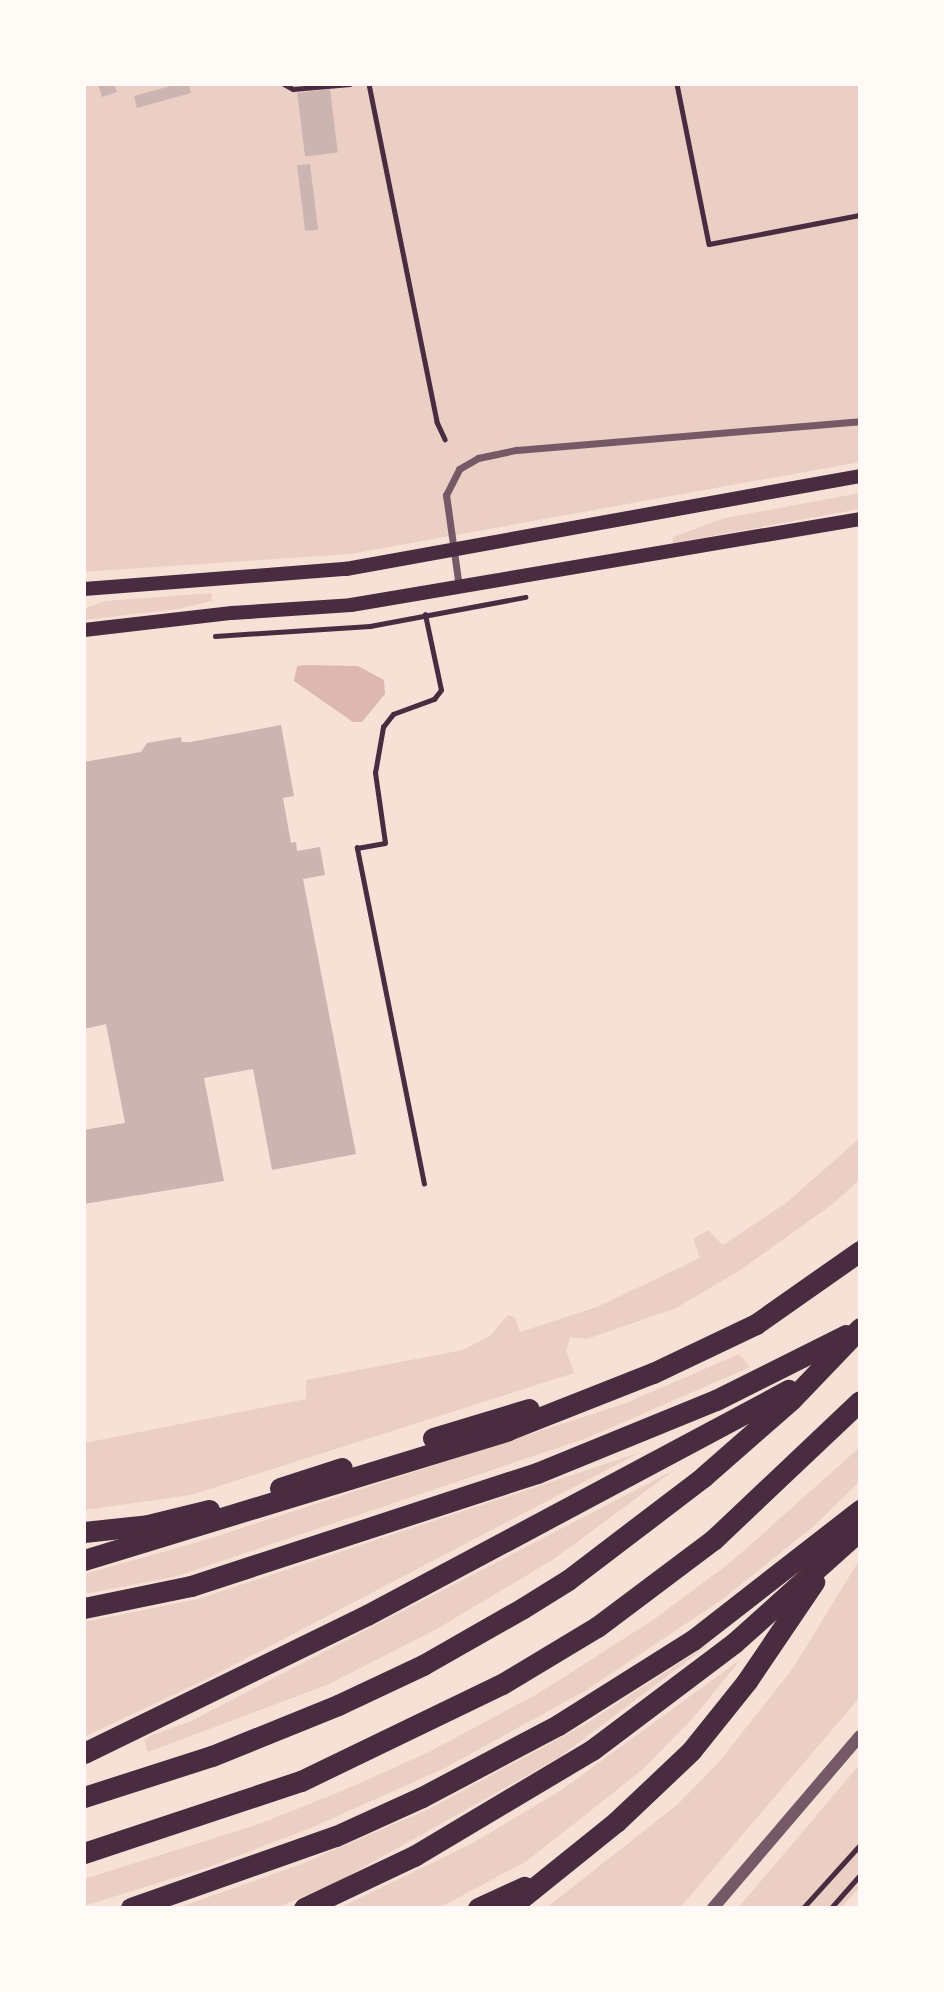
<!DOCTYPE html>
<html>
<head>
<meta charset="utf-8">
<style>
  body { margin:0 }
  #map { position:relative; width:944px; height:1992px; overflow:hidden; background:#f7e1d7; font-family:Karla,sans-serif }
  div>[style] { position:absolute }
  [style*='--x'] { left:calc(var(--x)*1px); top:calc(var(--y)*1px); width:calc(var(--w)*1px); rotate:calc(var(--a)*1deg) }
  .green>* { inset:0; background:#ebcfc5 }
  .water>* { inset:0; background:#dcb8b0 }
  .building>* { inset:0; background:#ccb4b1; transform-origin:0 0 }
  .path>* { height:4.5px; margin:-2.25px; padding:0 2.25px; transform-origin:2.25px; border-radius:2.25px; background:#4a2c40 }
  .minor>* { height:7px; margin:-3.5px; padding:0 3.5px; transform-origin:3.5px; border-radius:3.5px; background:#755966 }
  .tertiary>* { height:12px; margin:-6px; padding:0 6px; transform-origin:6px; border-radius:6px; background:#755966 }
  .secondary>* { height:14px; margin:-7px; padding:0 7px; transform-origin:7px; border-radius:7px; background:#4a2c40 }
  .motorway>* { height:21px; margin:-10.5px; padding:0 10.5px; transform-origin:10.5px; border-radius:10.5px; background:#4a2c40 }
  span { translate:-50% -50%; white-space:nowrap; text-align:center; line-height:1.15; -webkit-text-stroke:5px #fffaf5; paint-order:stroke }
  .frame { position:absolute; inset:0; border:86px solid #fffaf5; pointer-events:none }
</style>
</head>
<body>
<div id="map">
  <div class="green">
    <div style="clip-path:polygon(84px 84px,860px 84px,860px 462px,350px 554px,84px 572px)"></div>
    <div style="clip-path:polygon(860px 493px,860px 509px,673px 543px,673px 537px,725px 518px)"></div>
    <div style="clip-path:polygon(211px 593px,212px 601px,178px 609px,84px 620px,84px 609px,105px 601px)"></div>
    <div style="clip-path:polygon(860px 1138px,860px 1179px,834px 1203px,739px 1271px,676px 1308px,587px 1339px,570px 1337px,566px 1351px,574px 1373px,191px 1495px,84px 1510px,84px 1443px,306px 1399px,306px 1380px,463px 1350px,490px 1336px,508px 1315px,515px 1317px,520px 1332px,597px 1307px,700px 1258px,693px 1239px,708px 1230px,723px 1245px,786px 1203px)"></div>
    <div style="clip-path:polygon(739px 1354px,750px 1367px,587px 1438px,174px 1577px,84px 1594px,84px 1574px,205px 1540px,626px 1403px)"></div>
    <div style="clip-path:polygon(860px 1447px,860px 1481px,814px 1526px,720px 1601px,585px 1691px,443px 1769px,313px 1827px,209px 1867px,84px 1906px,84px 1879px,259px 1824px,342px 1791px,427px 1753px,539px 1693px,653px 1620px,731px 1562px)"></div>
    <div style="clip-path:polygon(641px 1452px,205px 1680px,84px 1737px,84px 1622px,198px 1599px)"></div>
    <div style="clip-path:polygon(676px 1469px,554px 1559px,435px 1630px,327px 1685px,148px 1752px,144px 1740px,150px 1736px,191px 1721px)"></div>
    <div style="clip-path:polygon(860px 1559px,860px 1697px,680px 1908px,546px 1908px,678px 1804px,719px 1762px,793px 1668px)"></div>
    <div style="clip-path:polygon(718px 1638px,558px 1758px,339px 1881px,277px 1908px,177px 1908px,299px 1865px,429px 1809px,584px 1725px)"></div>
    <div style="clip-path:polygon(741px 1659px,694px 1717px,642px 1770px,527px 1861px,439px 1908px,339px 1908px,473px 1843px,560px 1791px)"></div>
    <div style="clip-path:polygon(860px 1764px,860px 1887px,841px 1908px,738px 1908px)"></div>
  </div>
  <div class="water">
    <div style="clip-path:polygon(304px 665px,358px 666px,384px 680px,385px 694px,362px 722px,353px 722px,294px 681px,297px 666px)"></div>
  </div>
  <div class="building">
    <div style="clip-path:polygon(98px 84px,114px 84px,117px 92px,102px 97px)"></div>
    <div style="clip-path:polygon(178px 84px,189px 84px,191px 93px,137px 108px,134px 96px)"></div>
    <div style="left:330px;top:89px;width:64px;height:33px;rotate:83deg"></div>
    <div style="left:310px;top:164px;width:66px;height:13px;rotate:83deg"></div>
    <div style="clip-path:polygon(281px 725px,294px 796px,283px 798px,291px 843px,296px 842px,297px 851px,320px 847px,325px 875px,303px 879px,356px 1154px,272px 1170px,253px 1069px,204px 1078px,224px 1181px,84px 1204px,84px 1130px,125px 1123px,106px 1024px,84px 1029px,84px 762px,141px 752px,147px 743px,181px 737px,182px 742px,190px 742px)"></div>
  </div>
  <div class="path">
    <div style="--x:284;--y:84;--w:10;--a:29"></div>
    <div style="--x:293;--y:89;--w:57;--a:-5"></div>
    <div style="--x:369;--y:84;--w:345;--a:78.6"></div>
    <div style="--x:437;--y:422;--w:19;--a:65"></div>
    <div style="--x:677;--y:84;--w:163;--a:78.7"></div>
    <div style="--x:709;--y:244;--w:154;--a:-10.9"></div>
    <div style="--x:215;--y:636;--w:155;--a:-3.7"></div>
    <div style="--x:370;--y:626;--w:158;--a:-10.6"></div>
    <div style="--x:424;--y:1184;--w:343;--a:-101.3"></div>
    <div style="--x:357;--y:848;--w:28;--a:-10"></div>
    <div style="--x:385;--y:843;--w:71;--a:-98.1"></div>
    <div style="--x:375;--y:773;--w:47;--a:-80.1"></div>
    <div style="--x:383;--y:727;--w:16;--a:-52"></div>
    <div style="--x:393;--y:714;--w:44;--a:-20.1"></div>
    <div style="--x:434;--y:699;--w:11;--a:-52"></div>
    <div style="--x:441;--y:690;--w:77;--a:-102"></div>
    <div style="--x:803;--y:1908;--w:85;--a:-47.9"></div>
    <div style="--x:831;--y:1908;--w:44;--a:-48.7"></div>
  </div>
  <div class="minor">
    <div style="--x:459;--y:587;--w:93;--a:-98"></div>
    <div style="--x:446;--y:495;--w:29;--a:-63"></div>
    <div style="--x:459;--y:469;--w:22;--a:-30"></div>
    <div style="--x:478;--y:458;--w:40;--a:-12"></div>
    <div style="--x:517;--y:450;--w:344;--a:-4.8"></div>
  </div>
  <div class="tertiary">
    <div style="--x:713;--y:1908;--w:226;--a:-49.5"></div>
  </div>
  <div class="secondary">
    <div style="--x:84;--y:589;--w:263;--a:-4.4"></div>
    <div style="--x:346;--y:569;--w:522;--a:-10.26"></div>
    <div style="--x:84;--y:630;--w:149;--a:-6.6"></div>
    <div style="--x:232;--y:613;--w:119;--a:-3.8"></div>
    <div style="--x:351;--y:605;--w:516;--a:-9.59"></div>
  </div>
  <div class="motorway">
    <div style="--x:433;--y:1438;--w:100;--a:-16.8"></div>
    <div style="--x:280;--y:1488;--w:65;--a:-17.9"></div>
    <div style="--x:84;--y:1532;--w:64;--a:-6.2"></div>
    <div style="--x:148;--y:1525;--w:63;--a:-13.8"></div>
    <div style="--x:84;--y:1560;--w:443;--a:-17"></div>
    <div style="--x:508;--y:1430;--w:156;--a:-21.5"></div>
    <div style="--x:653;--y:1373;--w:114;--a:-25.4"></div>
    <div style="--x:756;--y:1324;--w:127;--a:-35.1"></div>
    <div style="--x:84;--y:1608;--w:109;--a:-11.6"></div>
    <div style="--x:191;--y:1586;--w:364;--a:-18.1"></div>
    <div style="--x:537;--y:1473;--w:193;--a:-22.2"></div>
    <div style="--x:716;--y:1400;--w:145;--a:-26.6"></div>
    <div style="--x:84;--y:1753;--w:315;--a:-26"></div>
    <div style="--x:367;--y:1615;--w:478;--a:-28.1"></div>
    <div style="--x:84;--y:1797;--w:134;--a:-17.8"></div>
    <div style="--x:212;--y:1756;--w:136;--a:-22"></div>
    <div style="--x:338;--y:1705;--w:94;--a:-25.2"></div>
    <div style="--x:423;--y:1665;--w:115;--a:-29.7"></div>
    <div style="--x:523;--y:1608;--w:53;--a:-31.9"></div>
    <div style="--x:568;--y:1580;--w:170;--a:-37.3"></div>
    <div style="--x:703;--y:1477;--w:118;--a:-41.2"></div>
    <div style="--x:792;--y:1399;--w:98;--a:-46.2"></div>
    <div style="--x:84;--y:1853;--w:229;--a:-18.4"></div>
    <div style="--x:301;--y:1781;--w:223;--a:-25.8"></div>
    <div style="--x:502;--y:1684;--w:111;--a:-31"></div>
    <div style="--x:597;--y:1627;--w:145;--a:-36.9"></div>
    <div style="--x:713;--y:1540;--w:202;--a:-43.4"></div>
    <div style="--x:131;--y:1908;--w:217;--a:-19.4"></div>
    <div style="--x:336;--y:1836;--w:94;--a:-24.4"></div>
    <div style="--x:422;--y:1797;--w:154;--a:-27.9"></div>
    <div style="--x:558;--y:1725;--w:160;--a:-32.2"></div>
    <div style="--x:693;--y:1640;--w:212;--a:-37.9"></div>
    <div style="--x:304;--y:1908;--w:122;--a:-25.3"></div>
    <div style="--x:414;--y:1856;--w:207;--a:-30.8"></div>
    <div style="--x:592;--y:1750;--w:178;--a:-37"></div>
    <div style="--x:734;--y:1643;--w:169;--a:-41.9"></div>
    <div style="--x:478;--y:1908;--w:51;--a:-24.5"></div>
    <div style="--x:509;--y:1908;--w:137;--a:-38.8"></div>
    <div style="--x:616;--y:1822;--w:103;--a:-43.4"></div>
    <div style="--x:691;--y:1751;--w:90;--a:-51.3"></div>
    <div style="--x:747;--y:1681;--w:120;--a:-55.9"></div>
  </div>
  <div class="frame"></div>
</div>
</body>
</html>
